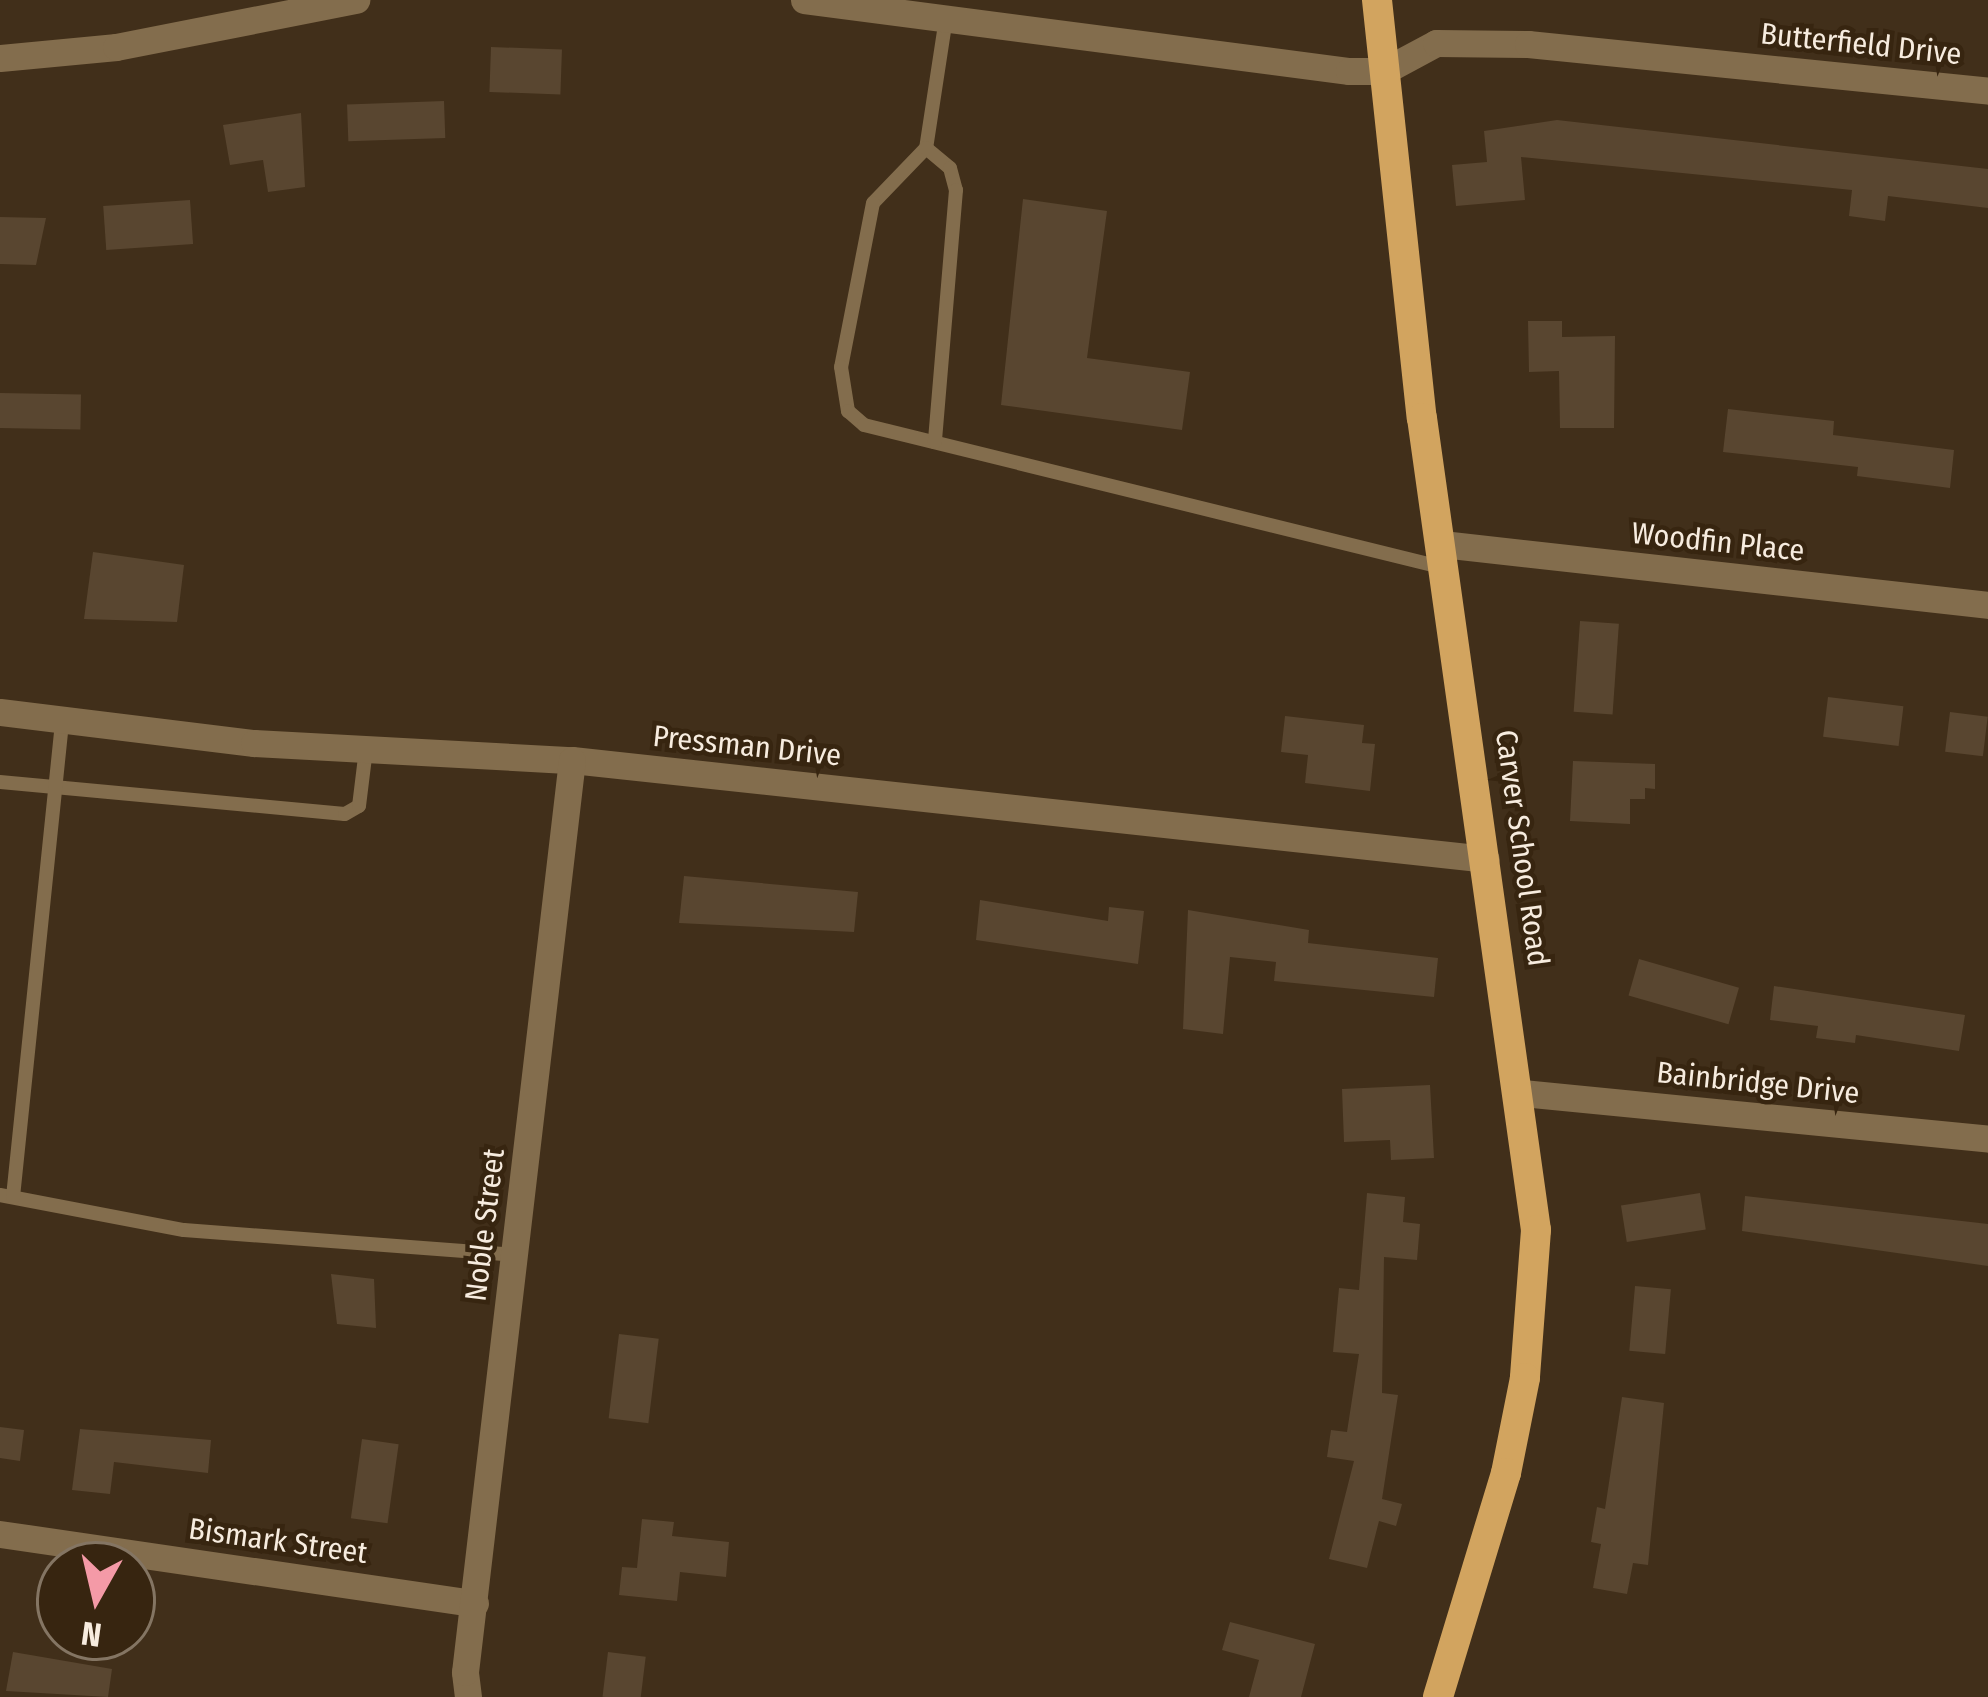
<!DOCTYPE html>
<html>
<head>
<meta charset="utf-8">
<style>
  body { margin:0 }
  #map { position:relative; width:1988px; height:1697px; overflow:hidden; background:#412f1a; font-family:"Fira Sans Condensed",sans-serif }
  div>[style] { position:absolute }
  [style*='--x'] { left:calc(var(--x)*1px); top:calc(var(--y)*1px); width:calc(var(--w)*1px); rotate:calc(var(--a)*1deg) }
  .building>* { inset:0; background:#594630; transform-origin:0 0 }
  .service>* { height:14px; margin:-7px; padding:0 7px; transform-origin:7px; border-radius:7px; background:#836d4d }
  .minor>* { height:27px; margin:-13.5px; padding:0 13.5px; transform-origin:13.5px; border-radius:13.5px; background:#836d4d }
  .primary>* { height:30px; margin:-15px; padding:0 15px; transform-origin:15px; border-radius:15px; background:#d2a45f }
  span { translate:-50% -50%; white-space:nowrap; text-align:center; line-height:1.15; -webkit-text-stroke:9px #372510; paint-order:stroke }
  .street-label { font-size:30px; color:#f7ecdf }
  .north { position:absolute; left:36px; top:1541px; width:120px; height:120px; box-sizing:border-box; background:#372510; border:3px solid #847563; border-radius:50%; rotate:188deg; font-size:33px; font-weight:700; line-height:48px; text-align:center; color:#f7ecdf }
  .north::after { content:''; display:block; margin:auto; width:42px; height:54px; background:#f49aa7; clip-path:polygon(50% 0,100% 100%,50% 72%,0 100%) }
</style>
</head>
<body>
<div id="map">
  <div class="building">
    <div style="left:491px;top:47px;width:71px;height:45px;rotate:2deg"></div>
    <div style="left:444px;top:101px;width:37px;height:97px;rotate:88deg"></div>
    <div style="clip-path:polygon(301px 113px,305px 187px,268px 192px,263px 160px,230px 165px,223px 125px)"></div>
    <div style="clip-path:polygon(1557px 120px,1988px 169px,1988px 208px,1888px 196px,1885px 221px,1849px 216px,1852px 190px,1521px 157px,1525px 200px,1456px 206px,1452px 165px,1487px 162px,1484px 131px)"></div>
    <div style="clip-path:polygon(1023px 199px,1107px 211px,1087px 358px,1190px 372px,1182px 430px,1001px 405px)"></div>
    <div style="left:190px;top:200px;width:44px;height:87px;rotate:86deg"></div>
    <div style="clip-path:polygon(0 217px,46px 218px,36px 265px,0 264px)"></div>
    <div style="clip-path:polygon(1528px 321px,1562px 321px,1562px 337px,1615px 336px,1614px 428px,1560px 428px,1559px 371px,1529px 372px)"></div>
    <div style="left:0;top:393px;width:81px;height:35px;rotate:1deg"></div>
    <div style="clip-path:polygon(1728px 409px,1834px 421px,1833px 435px,1954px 450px,1950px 488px,1857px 476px,1858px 467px,1723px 452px)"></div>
    <div style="clip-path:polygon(93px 552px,184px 565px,177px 622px,84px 619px)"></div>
    <div style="left:1580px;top:621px;width:39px;height:91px;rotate:4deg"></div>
    <div style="left:1828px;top:697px;width:76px;height:40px;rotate:7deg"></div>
    <div style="left:1950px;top:712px;width:38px;height:40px;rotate:7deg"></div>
    <div style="clip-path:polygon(1285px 716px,1364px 725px,1362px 743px,1375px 744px,1370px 791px,1305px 783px,1308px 755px,1281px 752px)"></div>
    <div style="clip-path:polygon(1573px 761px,1655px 764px,1655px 789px,1645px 788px,1645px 799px,1630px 799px,1630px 824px,1570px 821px)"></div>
    <div style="clip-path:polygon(684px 876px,858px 892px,854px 932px,679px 923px)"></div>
    <div style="clip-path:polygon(980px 900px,1108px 921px,1109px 907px,1144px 911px,1138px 964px,976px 940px)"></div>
    <div style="clip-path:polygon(1188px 910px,1309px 930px,1308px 943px,1438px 958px,1434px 997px,1274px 981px,1276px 962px,1230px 957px,1223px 1034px,1183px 1029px)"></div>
    <div style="left:1639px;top:959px;width:104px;height:38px;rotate:16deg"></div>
    <div style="clip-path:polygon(1774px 986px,1965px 1015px,1959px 1051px,1856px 1035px,1855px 1043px,1816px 1038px,1818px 1026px,1770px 1020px)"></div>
    <div style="clip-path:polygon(1430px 1085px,1434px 1158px,1391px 1160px,1390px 1140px,1344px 1142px,1342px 1089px)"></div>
    <div style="clip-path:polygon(1367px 1193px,1405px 1197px,1403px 1222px,1420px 1224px,1417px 1260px,1384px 1257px,1382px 1393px,1398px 1395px,1382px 1499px,1402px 1504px,1396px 1526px,1379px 1521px,1367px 1568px,1329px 1559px,1354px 1461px,1327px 1457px,1331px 1430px,1347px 1432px,1359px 1354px,1333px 1352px,1339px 1288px,1359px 1290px)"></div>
    <div style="left:1700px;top:1193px;width:37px;height:80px;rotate:81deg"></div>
    <div style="clip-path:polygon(1745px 1196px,1988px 1224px,1988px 1266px,1742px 1231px)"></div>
    <div style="clip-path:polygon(331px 1274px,374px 1279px,376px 1328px,337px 1324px)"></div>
    <div style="left:1635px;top:1286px;width:36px;height:65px;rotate:5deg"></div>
    <div style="left:619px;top:1334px;width:40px;height:85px;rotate:7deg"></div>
    <div style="clip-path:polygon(1622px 1397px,1664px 1403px,1648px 1565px,1633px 1563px,1627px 1594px,1593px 1588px,1601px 1544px,1591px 1542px,1597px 1507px,1605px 1509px)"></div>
    <div style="clip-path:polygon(0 1427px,24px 1430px,20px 1461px,0 1458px)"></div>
    <div style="clip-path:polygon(80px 1429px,211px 1440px,208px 1473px,114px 1462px,110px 1494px,72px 1490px)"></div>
    <div style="left:362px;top:1439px;width:37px;height:80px;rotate:8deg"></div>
    <div style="clip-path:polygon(642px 1519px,674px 1522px,672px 1536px,729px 1542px,726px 1577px,680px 1572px,677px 1601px,619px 1595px,622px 1567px,637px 1568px)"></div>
    <div style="clip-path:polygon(1230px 1622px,1315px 1644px,1301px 1697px,1249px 1697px,1259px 1660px,1222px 1650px)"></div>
    <div style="clip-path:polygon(13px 1652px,112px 1669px,108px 1697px,6px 1691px)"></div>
    <div style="left:608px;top:1652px;width:38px;height:45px;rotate:7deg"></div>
  </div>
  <div class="service">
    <div style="--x:946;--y:18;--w:132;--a:98.7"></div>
    <div style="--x:926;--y:148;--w:76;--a:133.9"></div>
    <div style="--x:873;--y:203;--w:167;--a:101"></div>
    <div style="--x:841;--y:367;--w:45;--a:81"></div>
    <div style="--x:848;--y:411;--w:21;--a:41"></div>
    <div style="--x:864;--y:425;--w:598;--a:13.83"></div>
    <div style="--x:926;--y:148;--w:31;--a:40"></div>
    <div style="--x:950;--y:168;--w:23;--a:75"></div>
    <div style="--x:956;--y:190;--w:253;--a:94.8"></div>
    <div style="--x:0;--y:782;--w:346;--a:5.3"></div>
    <div style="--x:345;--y:814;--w:16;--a:-30"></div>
    <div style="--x:359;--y:806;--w:57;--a:-83"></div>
    <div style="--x:0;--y:1195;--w:187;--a:10.8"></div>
    <div style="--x:184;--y:1230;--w:331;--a:4.3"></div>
    <div style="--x:13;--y:1197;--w:481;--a:-84.1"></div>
  </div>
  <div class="minor">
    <div style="--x:804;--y:0;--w:550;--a:7.42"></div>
    <div style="--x:1349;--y:71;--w:35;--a:0"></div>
    <div style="--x:1384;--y:71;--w:59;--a:-28.3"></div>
    <div style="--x:1436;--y:43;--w:92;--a:0.6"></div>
    <div style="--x:1528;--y:44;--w:462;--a:5.8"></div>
    <div style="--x:0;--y:58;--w:117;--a:-5.4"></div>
    <div style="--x:116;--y:47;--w:245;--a:-11.1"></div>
    <div style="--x:1442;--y:544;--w:549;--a:6.37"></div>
    <div style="--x:0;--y:712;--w:256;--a:7"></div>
    <div style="--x:254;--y:743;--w:318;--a:3.1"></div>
    <div style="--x:572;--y:760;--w:919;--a:6.18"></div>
    <div style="--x:1522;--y:1093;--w:468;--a:5.6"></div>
    <div style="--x:0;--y:1534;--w:480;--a:8.3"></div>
    <div style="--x:468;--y:1697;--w:25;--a:-97"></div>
    <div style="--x:465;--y:1672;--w:918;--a:-83.31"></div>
  </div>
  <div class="primary">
    <div style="--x:1377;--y:0;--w:420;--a:83.9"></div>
    <div style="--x:1422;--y:418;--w:820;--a:82.01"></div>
    <div style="--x:1536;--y:1230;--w:148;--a:94.3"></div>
    <div style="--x:1525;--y:1378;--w:97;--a:101.3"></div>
    <div style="--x:1506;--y:1473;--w:234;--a:106.9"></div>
  </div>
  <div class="street-label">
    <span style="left:1861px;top:44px;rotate:6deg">Butterfield Drive</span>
    <span style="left:1718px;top:542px;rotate:6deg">Woodfin Place</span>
    <span style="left:747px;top:746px;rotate:6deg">Pressman Drive</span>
    <span style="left:1522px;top:848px;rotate:82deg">Carver School Road</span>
    <span style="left:1758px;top:1083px;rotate:6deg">Bainbridge Drive</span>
    <span style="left:485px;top:1225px;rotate:-83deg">Noble Street</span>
    <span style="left:278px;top:1541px;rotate:8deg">Bismark Street</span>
  </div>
  <div class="north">N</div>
</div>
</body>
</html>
